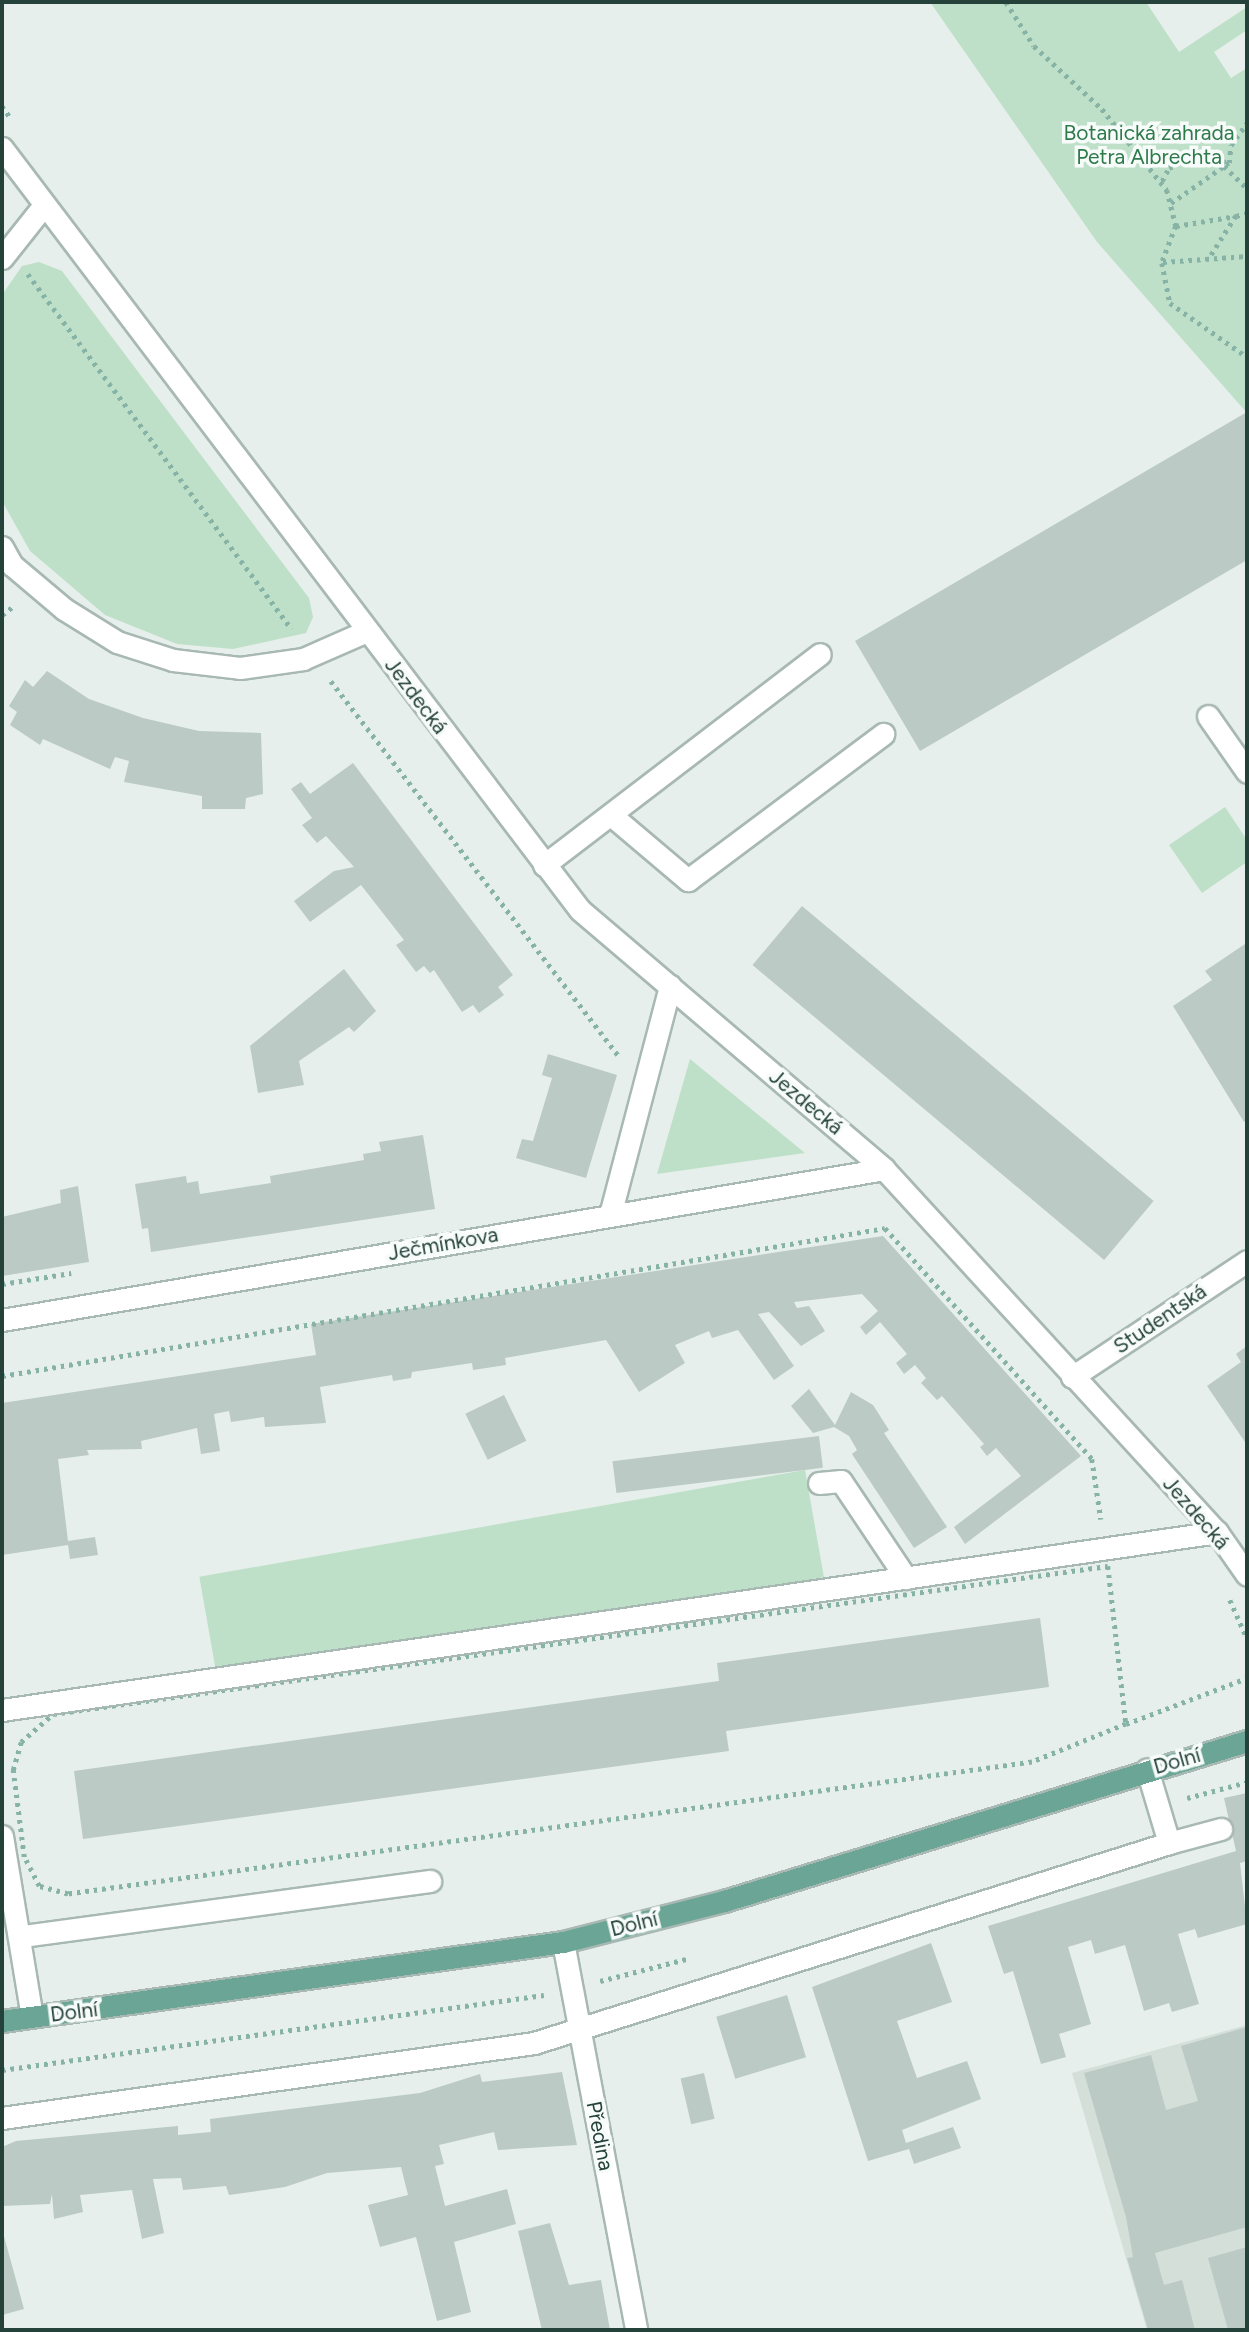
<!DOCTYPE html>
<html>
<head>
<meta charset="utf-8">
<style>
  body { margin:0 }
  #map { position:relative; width:1249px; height:2332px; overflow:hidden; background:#e6efeb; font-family:Figtree,sans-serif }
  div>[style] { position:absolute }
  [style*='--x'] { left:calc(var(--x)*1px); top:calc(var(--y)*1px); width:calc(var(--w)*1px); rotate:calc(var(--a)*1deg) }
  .built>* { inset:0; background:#d4dfda }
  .green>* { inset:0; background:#bfe0c8; transform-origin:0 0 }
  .building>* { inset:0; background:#bbcac4; transform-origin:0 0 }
  .path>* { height:4.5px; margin-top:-2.25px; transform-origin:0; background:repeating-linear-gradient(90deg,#86b3a5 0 3.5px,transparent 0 8.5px) }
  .roads { filter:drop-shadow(2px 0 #a8b8b2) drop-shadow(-2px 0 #a8b8b2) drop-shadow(0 2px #a8b8b2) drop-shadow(0 -2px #a8b8b2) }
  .minor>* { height:21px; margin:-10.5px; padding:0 10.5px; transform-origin:10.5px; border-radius:10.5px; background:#fff }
  .major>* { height:21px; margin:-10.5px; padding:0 10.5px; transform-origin:10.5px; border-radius:10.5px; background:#6aa596 }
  span { translate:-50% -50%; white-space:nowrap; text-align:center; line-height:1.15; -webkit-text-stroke:7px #f7fbf9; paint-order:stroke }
  .park-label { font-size:21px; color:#2d7a4b }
  .street-label { font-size:21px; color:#24423a }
  .frame { position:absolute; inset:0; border:4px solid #24423a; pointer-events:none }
</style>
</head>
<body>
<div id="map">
  <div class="built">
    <div style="clip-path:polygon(1247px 2025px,1247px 2330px,1147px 2330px,1072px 2073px)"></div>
  </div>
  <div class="green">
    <div style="clip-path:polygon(930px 2px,1146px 2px,1179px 52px,1247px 7px,1247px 30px,1214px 52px,1231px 78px,1247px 68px,1247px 413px,1097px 242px)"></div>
    <div style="clip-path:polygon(39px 262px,62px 271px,309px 598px,313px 617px,306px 633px,233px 649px,177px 644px,105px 615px,30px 551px,2px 501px,2px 295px,22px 266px)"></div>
    <div style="clip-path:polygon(1225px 807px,1247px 840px,1247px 862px,1202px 893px,1169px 845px)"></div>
    <div style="clip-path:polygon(690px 1059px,805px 1153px,657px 1174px)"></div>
    <div style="left:805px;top:1470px;width:109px;height:615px;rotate:80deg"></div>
  </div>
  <div class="building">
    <div style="clip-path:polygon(1247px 412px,1247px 560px,920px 751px,855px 641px)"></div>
    <div style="clip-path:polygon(47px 671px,89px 699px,143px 718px,199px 731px,261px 733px,263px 794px,246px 798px,245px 809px,202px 809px,202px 796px,124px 782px,129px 761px,115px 757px,110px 769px,43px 739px,40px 745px,10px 725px,17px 712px,9px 706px,25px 680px,33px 687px)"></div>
    <div style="clip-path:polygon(353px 763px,513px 975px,498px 987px,504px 995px,479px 1013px,473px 1005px,462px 1012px,434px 970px,430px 973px,424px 966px,416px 972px,396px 945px,404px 940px,361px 885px,310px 922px,294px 901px,334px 871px,354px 867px,326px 836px,317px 843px,302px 825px,312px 818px,291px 789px,301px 782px,310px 794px)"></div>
    <div style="left:802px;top:906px;width:459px;height:77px;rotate:40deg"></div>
    <div style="clip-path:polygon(1245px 944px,1247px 1120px,1244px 1122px,1173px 1006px,1212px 980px,1205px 971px)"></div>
    <div style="clip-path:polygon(344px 969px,376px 1011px,354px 1032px,349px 1027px,299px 1061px,304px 1085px,258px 1093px,250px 1046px)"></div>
    <div style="clip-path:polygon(548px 1054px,617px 1075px,586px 1178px,516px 1158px,522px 1139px,533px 1141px,552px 1078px,542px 1075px)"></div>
    <div style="clip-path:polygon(423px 1135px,435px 1209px,151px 1252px,148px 1228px,142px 1229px,135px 1184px,186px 1176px,187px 1183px,198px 1181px,200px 1194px,271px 1183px,270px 1176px,364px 1160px,363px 1154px,381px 1151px,379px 1142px)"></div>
    <div style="clip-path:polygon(78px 1186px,89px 1262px,2px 1276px,2px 1217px,61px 1203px,60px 1190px)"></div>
    <div style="clip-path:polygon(883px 1236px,1081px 1456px,965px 1544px,954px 1527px,1021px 1476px,996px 1448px,987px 1456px,980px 1447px,984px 1444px,942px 1396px,937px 1400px,921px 1383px,926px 1378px,915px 1365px,904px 1374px,896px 1363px,907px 1354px,880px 1322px,866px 1335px,860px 1327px,878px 1311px,862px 1294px,794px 1302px,797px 1308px,809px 1306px,825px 1331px,801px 1346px,769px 1312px,758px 1314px,794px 1366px,774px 1380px,738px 1330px,712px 1338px,709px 1331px,675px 1345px,685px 1363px,639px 1392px,606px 1340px,505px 1358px,506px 1365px,473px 1370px,472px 1363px,412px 1372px,411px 1378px,393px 1381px,392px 1375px,320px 1387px,326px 1423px,265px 1427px,264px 1417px,231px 1422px,229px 1411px,214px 1414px,220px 1451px,201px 1454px,197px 1428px,141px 1441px,142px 1449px,87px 1450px,89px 1455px,58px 1459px,68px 1541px,95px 1537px,98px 1555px,70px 1559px,68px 1545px,2px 1555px,2px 1403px,316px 1355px,311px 1324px)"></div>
    <div style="clip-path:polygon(1247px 1346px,1247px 1445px,1207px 1386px,1241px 1362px,1236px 1354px)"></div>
    <div style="clip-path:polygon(809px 1389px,835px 1425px,851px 1392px,873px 1405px,889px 1430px,884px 1433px,947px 1527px,914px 1548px,852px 1454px,857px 1450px,849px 1436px,834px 1427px,813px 1433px,791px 1406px)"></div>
    <div style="left:504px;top:1395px;width:51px;height:43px;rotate:64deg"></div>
    <div style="left:819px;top:1436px;width:32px;height:208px;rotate:83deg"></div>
    <div style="clip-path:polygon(1040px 1618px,1049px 1687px,726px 1731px,729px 1751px,83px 1839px,74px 1771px,719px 1681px,717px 1663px)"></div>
    <div style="clip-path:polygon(1247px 1793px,1247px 1861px,1240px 1863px,1247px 1924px,1198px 1938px,1195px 1929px,1178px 1934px,1199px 2004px,1172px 2012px,1169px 2003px,1144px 2011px,1125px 1945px,1095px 1954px,1091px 1940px,1068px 1947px,1091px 2024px,1059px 2034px,1066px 2057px,1041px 2064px,1013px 1971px,1004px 1974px,988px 1926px,1236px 1851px,1224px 1798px)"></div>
    <div style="clip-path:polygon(931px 1943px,952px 2002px,897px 2021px,917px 2078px,967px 2061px,981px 2099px,902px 2130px,906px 2143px,953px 2127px,961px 2148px,914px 2164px,909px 2149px,868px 2161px,812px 1987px)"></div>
    <div style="left:787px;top:1995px;width:65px;height:74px;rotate:73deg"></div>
    <div style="clip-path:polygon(1247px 2027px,1247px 2227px,1155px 2253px,1164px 2285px,1182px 2280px,1195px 2330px,1148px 2330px,1127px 2258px,1133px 2257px,1126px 2217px,1084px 2073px,1151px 2055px,1166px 2110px,1198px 2101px,1181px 2046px)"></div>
    <div style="clip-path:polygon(562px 2072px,577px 2145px,498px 2150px,494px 2132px,439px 2145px,444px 2164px,435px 2166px,445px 2206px,507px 2189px,516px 2224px,454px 2242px,471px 2312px,437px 2321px,416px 2237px,380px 2247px,368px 2205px,408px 2195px,401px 2167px,327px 2173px,285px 2187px,229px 2195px,226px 2186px,183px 2190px,181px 2178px,153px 2179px,164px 2233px,142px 2239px,132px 2190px,80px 2195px,83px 2212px,54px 2219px,52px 2194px,50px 2204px,2px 2206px,2px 2147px,16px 2141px,178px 2126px,178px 2135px,211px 2132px,210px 2119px,420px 2093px,480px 2074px,482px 2082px)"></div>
    <div style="left:704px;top:2073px;width:47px;height:24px;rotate:77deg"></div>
    <div style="clip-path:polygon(550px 2223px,569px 2285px,601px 2280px,610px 2330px,542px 2330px,518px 2231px)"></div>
    <div style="clip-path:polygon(2px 2229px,24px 2309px,2px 2315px)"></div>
    <div style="clip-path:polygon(1247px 2247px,1247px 2330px,1228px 2330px,1208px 2258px)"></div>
  </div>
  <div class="path">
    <div style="--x:1006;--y:2;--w:52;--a:57.5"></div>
    <div style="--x:1034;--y:46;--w:93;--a:42.8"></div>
    <div style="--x:1102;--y:109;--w:104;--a:51.3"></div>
    <div style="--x:1167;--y:190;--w:37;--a:76"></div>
    <div style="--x:1176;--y:226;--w:40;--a:111"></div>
    <div style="--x:1162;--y:263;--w:41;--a:78.7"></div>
    <div style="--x:1170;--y:303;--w:94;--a:35"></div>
    <div style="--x:2;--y:106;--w:14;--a:54"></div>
    <div style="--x:1229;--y:163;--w:18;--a:-84"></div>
    <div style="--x:1231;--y:145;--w:27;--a:-54"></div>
    <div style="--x:1162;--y:181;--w:15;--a:-62"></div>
    <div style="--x:1169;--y:168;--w:32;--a:-26"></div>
    <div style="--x:1198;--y:154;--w:32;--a:16"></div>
    <div style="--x:1229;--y:163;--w:6;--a:149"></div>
    <div style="--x:1171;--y:203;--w:65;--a:-34.9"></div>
    <div style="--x:1224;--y:166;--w:32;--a:44"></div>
    <div style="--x:1236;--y:216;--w:11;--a:-15"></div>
    <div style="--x:1176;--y:226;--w:61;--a:-9.5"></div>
    <div style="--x:1236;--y:216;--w:49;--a:122.4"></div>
    <div style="--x:1163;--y:262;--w:84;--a:-4.1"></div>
    <div style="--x:28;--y:274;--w:442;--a:53.4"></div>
    <div style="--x:2;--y:615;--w:16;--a:-38"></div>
    <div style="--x:331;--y:681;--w:475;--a:52.5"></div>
    <div style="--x:2;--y:1284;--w:70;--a:-9.1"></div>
    <div style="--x:2;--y:1376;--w:895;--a:-9.51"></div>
    <div style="--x:885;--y:1228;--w:310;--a:48.1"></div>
    <div style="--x:1092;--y:1459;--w:61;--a:81.5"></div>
    <div style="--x:1108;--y:1566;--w:159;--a:83.5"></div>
    <div style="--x:1126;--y:1724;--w:101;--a:158"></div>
    <div style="--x:1032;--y:1762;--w:973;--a:172.2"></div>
    <div style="--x:68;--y:1894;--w:30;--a:-165"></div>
    <div style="--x:39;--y:1886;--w:33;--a:-117"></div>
    <div style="--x:24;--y:1857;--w:88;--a:-97.2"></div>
    <div style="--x:13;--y:1770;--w:29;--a:-74"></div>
    <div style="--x:21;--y:1742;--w:43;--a:-41.2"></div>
    <div style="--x:53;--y:1714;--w:1065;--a:-7.99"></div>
    <div style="--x:1230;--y:1600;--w:42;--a:65.9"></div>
    <div style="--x:1126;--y:1724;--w:129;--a:-20.8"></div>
    <div style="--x:1187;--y:1798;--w:62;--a:-14.9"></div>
    <div style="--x:600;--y:1981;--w:93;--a:-14.3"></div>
    <div style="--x:2;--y:2070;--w:547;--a:-7.88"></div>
  </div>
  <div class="roads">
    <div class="minor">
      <div style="--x:2;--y:148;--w:956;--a:52.82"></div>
      <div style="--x:580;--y:910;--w:399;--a:40.4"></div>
      <div style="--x:884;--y:1169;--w:493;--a:47.5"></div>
      <div style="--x:1217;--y:1532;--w:52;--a:55.1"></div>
      <div style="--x:2;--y:258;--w:68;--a:-51.6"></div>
      <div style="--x:2;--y:547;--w:21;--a:61"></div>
      <div style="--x:12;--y:565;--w:68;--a:40.2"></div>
      <div style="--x:64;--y:609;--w:62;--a:31.9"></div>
      <div style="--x:117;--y:642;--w:59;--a:17.8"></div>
      <div style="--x:173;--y:660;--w:67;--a:6.8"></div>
      <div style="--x:240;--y:668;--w:64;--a:-8.1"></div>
      <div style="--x:303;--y:659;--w:70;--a:-23.6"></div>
      <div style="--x:1208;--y:716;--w:68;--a:55.1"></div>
      <div style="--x:611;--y:815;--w:101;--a:40.2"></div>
      <div style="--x:688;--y:880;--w:244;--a:-36.8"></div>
      <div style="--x:544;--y:865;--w:347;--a:-37.4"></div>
      <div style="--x:610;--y:1215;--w:237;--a:-75.3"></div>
      <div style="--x:2;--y:1320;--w:895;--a:-9.71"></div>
      <div style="--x:1072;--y:1377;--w:210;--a:-33.5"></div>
      <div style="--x:819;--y:1483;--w:22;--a:-5"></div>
      <div style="--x:841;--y:1481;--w:117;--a:56.2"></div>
      <div style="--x:2;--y:1710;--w:1228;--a:-8.33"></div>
      <div style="--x:2;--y:1836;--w:183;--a:80.6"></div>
      <div style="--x:1169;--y:1843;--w:54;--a:-15.1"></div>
      <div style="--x:23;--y:1936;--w:411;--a:-7.7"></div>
      <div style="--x:563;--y:1942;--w:395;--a:79.3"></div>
      <div style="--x:2;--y:2118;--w:537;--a:-8.02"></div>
      <div style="--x:534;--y:2043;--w:666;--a:-17.48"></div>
      <div style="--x:1169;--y:1843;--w:77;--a:-106.6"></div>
    </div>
    <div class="major">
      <div style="--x:2;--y:2021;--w:567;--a:-8.02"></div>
      <div style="--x:563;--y:1942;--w:166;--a:-14.3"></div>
      <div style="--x:724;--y:1901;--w:547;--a:-17.01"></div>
    </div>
  </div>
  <div class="park-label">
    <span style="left:1149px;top:145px">Botanická zahrada<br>Petra Albrechta</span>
  </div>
  <div class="street-label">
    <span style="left:416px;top:696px;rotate:53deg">Jezdecká</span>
    <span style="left:806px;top:1102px;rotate:40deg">Jezdecká</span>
    <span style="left:443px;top:1244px;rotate:-10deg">Ječmínkova</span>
    <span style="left:1160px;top:1319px;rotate:-34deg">Studentská</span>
    <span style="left:1196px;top:1513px;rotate:49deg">Jezdecká</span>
    <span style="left:1177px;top:1761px;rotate:-16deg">Dolní</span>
    <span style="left:634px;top:1924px;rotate:-14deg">Dolní</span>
    <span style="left:74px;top:2012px;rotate:-7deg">Dolní</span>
    <span style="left:600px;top:2136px;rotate:79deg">Předina</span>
  </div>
  <div class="frame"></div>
</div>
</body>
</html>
